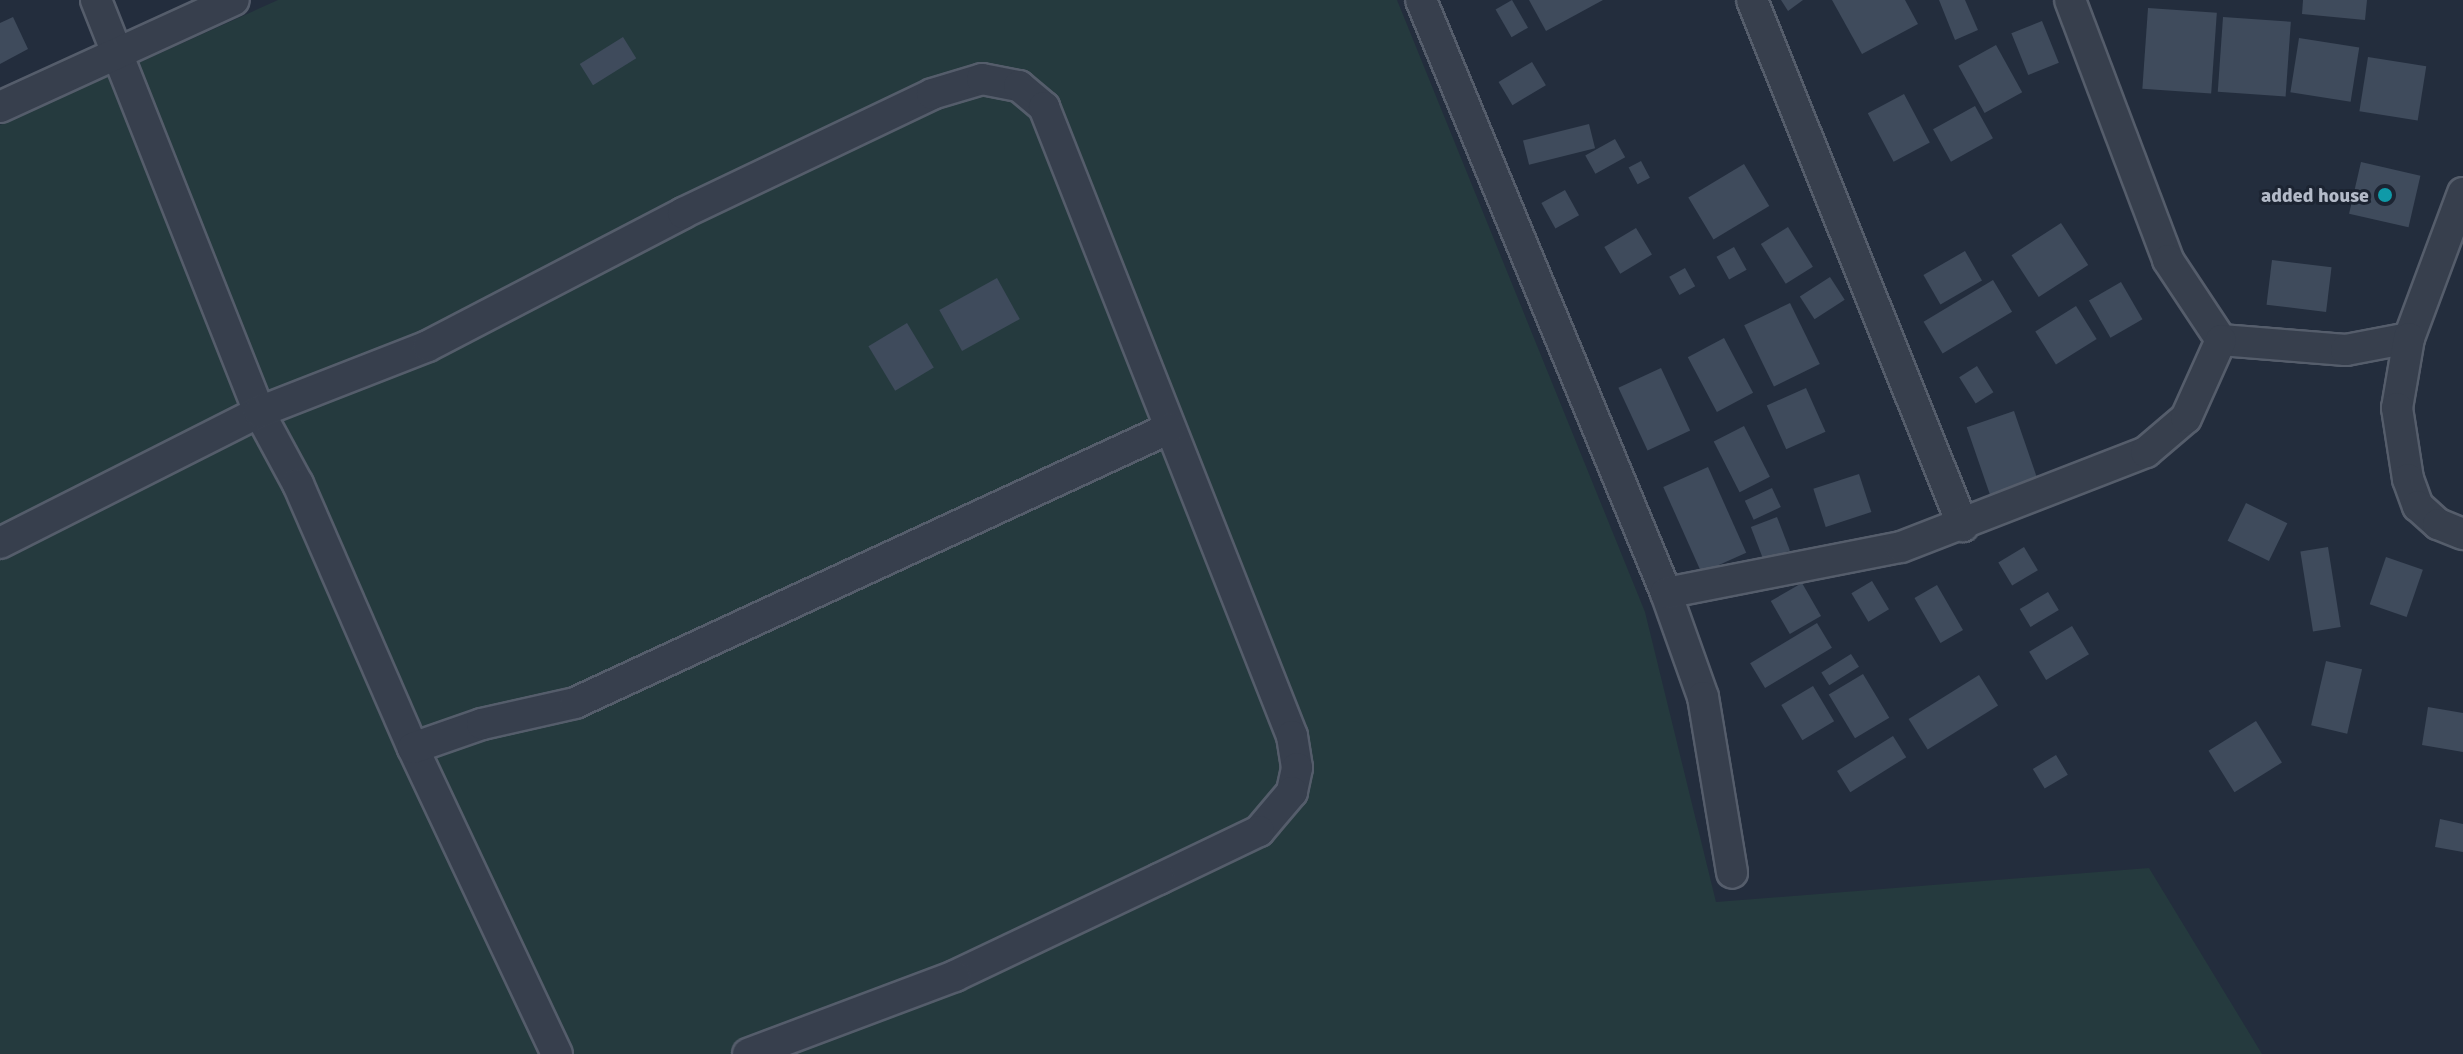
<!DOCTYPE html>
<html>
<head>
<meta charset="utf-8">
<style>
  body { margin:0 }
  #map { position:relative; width:2463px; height:1054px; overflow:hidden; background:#232d3d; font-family:Signika,sans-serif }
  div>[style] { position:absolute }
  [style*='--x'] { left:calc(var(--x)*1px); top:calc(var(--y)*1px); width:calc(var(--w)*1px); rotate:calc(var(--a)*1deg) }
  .green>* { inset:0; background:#253a3e }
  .building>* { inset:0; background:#3f4b5c; transform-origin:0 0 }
  .roads { filter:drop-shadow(2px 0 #555d6b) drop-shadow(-2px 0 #555d6b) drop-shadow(0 2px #555d6b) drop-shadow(0 -2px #555d6b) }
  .street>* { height:30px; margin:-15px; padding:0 15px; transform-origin:15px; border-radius:15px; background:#373f4d }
  .dots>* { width:22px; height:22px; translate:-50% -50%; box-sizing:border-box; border:4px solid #1c2432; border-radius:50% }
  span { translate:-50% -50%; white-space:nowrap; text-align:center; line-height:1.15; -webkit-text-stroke:6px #1c2432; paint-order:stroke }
  .poi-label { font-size:20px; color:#b3bac8; font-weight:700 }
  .right { translate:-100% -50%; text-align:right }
</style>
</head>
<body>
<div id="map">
  <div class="green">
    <div style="clip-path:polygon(278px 0,1397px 0,1645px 612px,1716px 902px,2149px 868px,2262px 1054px,0 1054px,0 125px)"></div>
  </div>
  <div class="building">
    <div style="left:1512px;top:0;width:32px;height:19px;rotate:60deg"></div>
    <div style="clip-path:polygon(1529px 0,1603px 0,1546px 31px)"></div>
    <div style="clip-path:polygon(1781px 0,1803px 0,1788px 11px)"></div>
    <div style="clip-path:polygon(1832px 0,1905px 0,1918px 24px,1862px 54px)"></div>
    <div style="clip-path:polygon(1939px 0,1965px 0,1978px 30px,1955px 40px)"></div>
    <div style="clip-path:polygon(2303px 0,2367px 0,2365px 20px,2302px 14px)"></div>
    <div style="left:2148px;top:8px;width:69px;height:81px;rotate:4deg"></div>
    <div style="clip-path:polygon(13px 17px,28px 49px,0 64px,0 23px)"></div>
    <div style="left:2223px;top:17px;width:68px;height:75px;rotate:4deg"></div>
    <div style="left:2042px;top:21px;width:45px;height:33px;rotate:68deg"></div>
    <div style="left:623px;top:37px;width:25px;height:51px;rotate:58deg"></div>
    <div style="left:2299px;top:38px;width:61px;height:55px;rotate:9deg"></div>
    <div style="left:1996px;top:45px;width:54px;height:43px;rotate:61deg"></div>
    <div style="left:2368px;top:57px;width:59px;height:55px;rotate:9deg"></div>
    <div style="left:1532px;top:62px;width:27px;height:39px;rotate:59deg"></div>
    <div style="left:1904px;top:94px;width:55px;height:41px;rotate:62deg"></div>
    <div style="left:1975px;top:106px;width:37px;height:48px;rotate:61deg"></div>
    <div style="left:1589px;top:124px;width:25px;height:68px;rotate:76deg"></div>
    <div style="left:1615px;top:139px;width:21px;height:34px;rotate:61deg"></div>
    <div style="left:1641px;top:161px;width:19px;height:14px;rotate:62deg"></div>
    <div style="left:2361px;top:162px;width:61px;height:53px;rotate:13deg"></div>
    <div style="left:1744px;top:164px;width:49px;height:65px;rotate:59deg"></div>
    <div style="left:1565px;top:190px;width:29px;height:27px;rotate:61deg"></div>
    <div style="left:2061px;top:223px;width:50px;height:59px;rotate:57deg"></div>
    <div style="left:1788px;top:227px;width:47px;height:32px;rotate:58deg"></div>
    <div style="left:1636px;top:228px;width:31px;height:37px;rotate:59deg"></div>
    <div style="left:1734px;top:247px;width:26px;height:20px;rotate:61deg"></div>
    <div style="left:1965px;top:251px;width:34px;height:48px;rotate:60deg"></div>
    <div style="left:2272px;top:260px;width:60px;height:45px;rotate:7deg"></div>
    <div style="left:1685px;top:268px;width:21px;height:18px;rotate:61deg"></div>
    <div style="left:1830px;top:277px;width:27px;height:36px;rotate:57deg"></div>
    <div style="left:997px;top:278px;width:47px;height:66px;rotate:61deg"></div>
    <div style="left:1993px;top:280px;width:37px;height:81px;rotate:59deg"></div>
    <div style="left:2121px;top:282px;width:43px;height:37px;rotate:60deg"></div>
    <div style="left:1790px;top:303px;width:68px;height:51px;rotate:64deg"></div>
    <div style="left:2076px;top:306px;width:39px;height:48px;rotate:58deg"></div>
    <div style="left:907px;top:323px;width:52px;height:45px;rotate:59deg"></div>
    <div style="left:1724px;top:338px;width:62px;height:41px;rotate:62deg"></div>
    <div style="left:1977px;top:366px;width:31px;height:21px;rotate:58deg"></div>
    <div style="left:1661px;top:368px;width:69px;height:47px;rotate:65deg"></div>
    <div style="left:1806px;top:388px;width:48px;height:43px;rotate:66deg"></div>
    <div style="left:2014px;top:411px;width:72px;height:50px;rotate:71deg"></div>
    <div style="left:1744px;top:426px;width:57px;height:34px;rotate:63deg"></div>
    <div style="left:1708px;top:467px;width:94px;height:49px;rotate:66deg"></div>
    <div style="left:1859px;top:474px;width:40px;height:48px;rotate:72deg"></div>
    <div style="left:1772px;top:488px;width:21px;height:30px;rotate:65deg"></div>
    <div style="left:2246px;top:503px;width:46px;height:42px;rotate:26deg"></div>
    <div style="left:1777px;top:517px;width:36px;height:28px;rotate:69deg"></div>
    <div style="left:2024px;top:547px;width:27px;height:30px;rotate:59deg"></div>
    <div style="left:2328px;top:547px;width:81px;height:28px;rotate:81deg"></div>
    <div style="left:2386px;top:557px;width:39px;height:50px;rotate:19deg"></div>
    <div style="left:1872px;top:581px;width:33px;height:24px;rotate:59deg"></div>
    <div style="left:1802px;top:583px;width:38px;height:36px;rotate:60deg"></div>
    <div style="left:1937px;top:585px;width:52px;height:26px;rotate:60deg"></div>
    <div style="left:2048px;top:592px;width:21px;height:33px;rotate:59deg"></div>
    <div style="left:1817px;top:623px;width:29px;height:78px;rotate:59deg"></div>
    <div style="left:2072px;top:626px;width:33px;height:50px;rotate:59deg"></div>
    <div style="left:1851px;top:654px;width:15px;height:35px;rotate:58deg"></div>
    <div style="left:2326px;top:661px;width:37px;height:66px;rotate:13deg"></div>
    <div style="left:1863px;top:674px;width:51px;height:40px;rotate:59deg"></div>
    <div style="left:1979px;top:675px;width:36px;height:83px;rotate:58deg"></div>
    <div style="left:1813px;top:686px;width:41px;height:37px;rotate:59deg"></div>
    <div style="clip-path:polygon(2428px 707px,2463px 713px,2463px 752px,2422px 745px)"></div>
    <div style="left:2256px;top:721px;width:49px;height:56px;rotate:58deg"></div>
    <div style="left:1893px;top:736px;width:25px;height:66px;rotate:58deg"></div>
    <div style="left:2056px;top:755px;width:23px;height:27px;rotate:59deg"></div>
    <div style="clip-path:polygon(2440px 819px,2463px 824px,2463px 852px,2435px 847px)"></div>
  </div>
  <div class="roads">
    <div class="street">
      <div style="--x:96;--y:0;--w:443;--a:68.4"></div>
      <div style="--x:259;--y:412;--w:82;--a:61.6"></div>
      <div style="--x:298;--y:484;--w:288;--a:66.5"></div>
      <div style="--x:413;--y:748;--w:338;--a:64.8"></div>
      <div style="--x:1421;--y:0;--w:642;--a:67.55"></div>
      <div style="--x:1666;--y:593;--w:110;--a:70.4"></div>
      <div style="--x:1703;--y:697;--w:178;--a:80.6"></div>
      <div style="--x:1752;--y:0;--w:567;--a:68.14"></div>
      <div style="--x:2070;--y:0;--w:278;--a:69.3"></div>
      <div style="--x:2168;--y:260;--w:96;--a:56.5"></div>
      <div style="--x:2221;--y:340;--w:125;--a:4.6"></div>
      <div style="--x:2346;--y:350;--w:64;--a:-10.8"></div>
      <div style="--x:0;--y:107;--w:257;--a:-24.6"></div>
      <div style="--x:2463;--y:193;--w:155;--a:110.4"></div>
      <div style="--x:2409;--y:338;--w:71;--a:99.7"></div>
      <div style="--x:2397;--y:408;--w:72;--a:81.2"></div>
      <div style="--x:2408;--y:479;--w:29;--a:70"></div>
      <div style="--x:2418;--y:506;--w:27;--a:42"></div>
      <div style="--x:2438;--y:524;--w:27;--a:22"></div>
      <div style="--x:0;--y:543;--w:290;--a:-26.8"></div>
      <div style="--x:259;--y:412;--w:181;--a:-21.3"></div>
      <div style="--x:428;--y:346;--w:288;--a:-27.5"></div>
      <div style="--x:683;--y:213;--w:276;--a:-25.5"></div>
      <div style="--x:932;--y:94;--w:52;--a:-16.7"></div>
      <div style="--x:982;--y:79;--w:38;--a:11"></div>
      <div style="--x:1019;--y:86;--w:33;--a:40"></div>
      <div style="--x:1044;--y:107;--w:676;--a:68.48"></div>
      <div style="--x:1292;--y:736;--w:32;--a:81"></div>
      <div style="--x:1297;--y:768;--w:25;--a:102"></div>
      <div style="--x:1292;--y:792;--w:51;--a:130.2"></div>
      <div style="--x:1259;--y:831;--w:111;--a:154.4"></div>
      <div style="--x:1159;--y:879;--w:226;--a:154.6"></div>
      <div style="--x:955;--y:976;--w:221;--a:159.4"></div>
      <div style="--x:1666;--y:593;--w:239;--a:-11.1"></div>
      <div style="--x:1901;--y:547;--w:263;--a:-21.2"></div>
      <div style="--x:2146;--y:452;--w:52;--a:-40.4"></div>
      <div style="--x:2186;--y:418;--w:85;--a:-65.8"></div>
      <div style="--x:413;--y:748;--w:73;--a:-19.2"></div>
      <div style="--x:482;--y:724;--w:95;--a:-12.7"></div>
      <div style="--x:575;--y:703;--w:655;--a:-24.81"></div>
    </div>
  </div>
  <div class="dots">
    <div style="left:2385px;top:195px;background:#0f9aa8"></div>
  </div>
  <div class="poi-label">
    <span class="right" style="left:2369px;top:195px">added house</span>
  </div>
</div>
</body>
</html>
